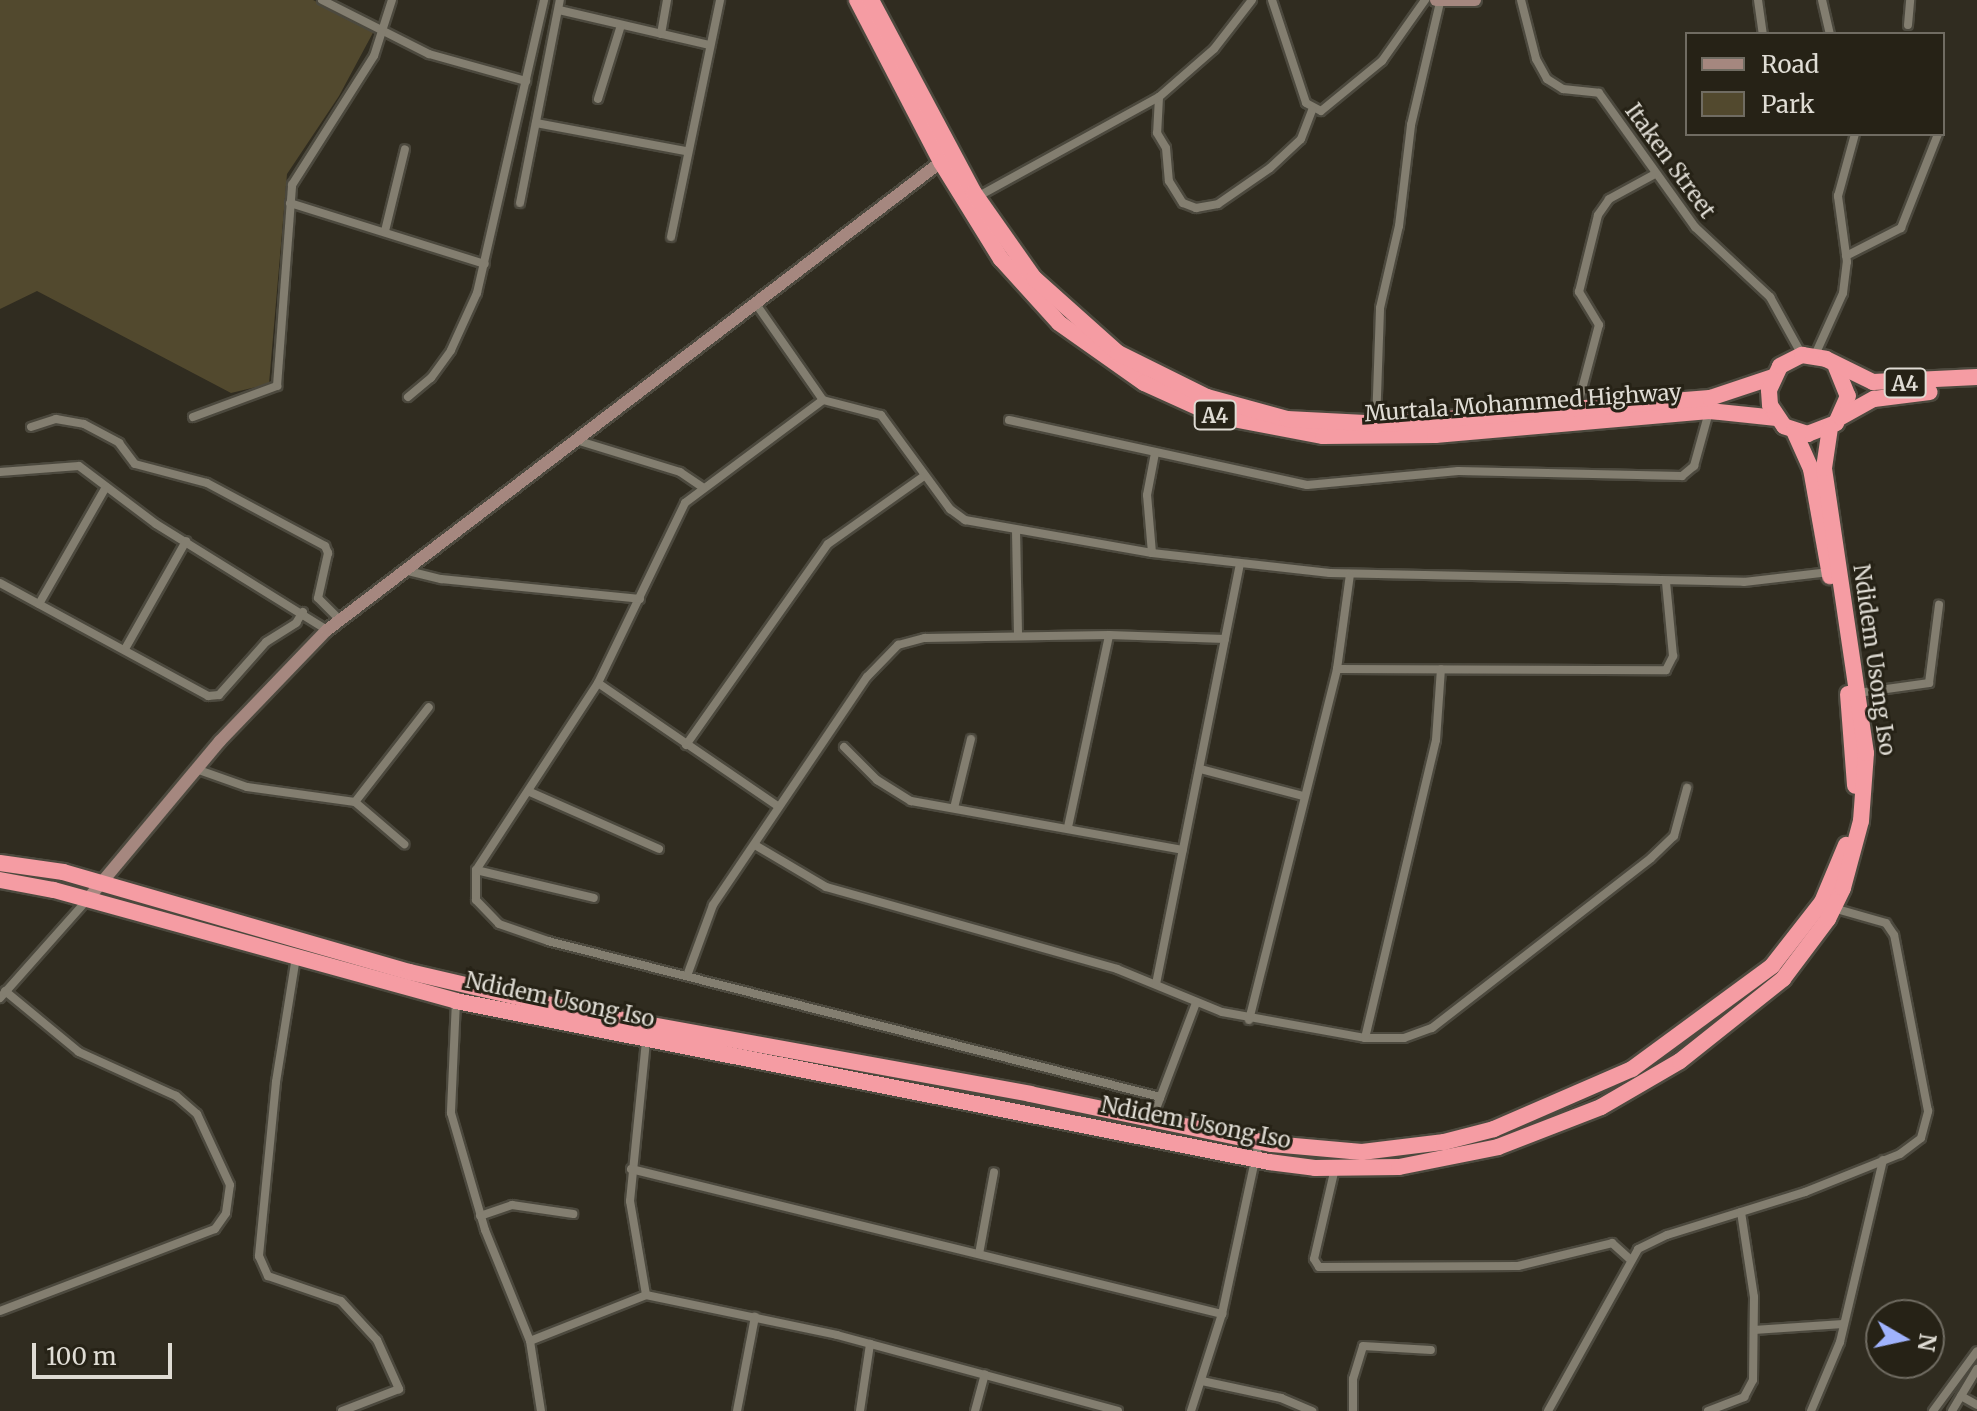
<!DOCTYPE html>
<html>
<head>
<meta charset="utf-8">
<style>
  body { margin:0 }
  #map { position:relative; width:1977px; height:1411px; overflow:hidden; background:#302c20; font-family:Merriweather,serif }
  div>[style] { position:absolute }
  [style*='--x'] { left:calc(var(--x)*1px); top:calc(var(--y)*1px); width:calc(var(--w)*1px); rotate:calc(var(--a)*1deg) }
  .green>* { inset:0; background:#52492e }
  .roads { filter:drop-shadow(2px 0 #4c493e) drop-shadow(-2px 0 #4c493e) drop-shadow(0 2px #4c493e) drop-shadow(0 -2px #4c493e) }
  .street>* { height:8px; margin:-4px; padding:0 4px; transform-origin:4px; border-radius:4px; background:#837e70 }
  .secondary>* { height:12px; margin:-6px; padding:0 6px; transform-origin:6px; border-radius:6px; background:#a5877f }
  .highway>* { height:16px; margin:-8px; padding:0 8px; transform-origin:8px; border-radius:8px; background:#f59ca3 }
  span { translate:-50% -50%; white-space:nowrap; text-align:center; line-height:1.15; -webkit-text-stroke:6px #262216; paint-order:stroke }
  .shield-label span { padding:2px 6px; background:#262216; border:2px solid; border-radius:6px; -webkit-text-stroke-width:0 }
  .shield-label { font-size:20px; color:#dfdcd4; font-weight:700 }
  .street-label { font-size:22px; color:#dfdcd4 }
  .legend { position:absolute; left:1685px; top:32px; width:260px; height:104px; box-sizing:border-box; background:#262216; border:2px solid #706c62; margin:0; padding:10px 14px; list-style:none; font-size:24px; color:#dfdcd4 }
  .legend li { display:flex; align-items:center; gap:16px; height:40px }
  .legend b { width:40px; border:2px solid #706c62 }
  .north { position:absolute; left:1865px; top:1299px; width:80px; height:80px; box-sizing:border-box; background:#262216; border:2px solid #706c62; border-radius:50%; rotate:99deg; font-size:22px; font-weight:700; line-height:32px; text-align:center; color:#dfdcd4 }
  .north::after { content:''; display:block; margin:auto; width:28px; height:36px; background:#a0b3fd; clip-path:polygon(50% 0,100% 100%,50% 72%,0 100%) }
  .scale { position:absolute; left:32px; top:1343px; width:140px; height:36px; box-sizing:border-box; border:4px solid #dfdcd4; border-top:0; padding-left:10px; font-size:24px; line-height:28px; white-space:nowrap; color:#dfdcd4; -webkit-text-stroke:6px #262216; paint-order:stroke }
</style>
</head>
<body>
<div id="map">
  <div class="green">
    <div style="clip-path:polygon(0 0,313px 0,375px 29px,339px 96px,287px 174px,269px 384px,231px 393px,37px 291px,0 309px)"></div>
  </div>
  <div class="roads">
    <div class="street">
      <div style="--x:322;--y:0;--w:120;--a:26.8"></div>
      <div style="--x:429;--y:54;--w:101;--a:15.6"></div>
      <div style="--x:1272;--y:0;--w:108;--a:71.7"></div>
      <div style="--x:1306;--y:103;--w:17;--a:28"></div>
      <div style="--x:1321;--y:111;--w:79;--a:-39.3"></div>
      <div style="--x:1382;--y:61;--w:75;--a:-54.8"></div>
      <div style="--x:1521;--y:0;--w:61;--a:75.7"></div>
      <div style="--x:1536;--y:59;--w:23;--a:61"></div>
      <div style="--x:1547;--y:79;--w:19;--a:32"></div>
      <div style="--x:1563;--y:89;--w:36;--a:6"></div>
      <div style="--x:1599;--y:93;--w:165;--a:54.4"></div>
      <div style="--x:1695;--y:227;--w:103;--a:43"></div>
      <div style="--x:1770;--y:297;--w:66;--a:61.1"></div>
      <div style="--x:1758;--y:0;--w:34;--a:82"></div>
      <div style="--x:1822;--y:0;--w:35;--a:77"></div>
      <div style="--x:559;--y:10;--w:155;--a:13.1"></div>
      <div style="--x:1908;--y:25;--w:25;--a:-85"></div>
      <div style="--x:661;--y:34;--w:35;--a:-80"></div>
      <div style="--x:1159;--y:97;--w:36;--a:93"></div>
      <div style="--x:1157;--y:133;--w:17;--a:59"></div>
      <div style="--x:1166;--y:148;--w:33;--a:85"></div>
      <div style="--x:1169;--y:181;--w:26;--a:58"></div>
      <div style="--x:1183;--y:203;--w:14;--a:21"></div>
      <div style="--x:1196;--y:208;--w:22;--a:-10"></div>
      <div style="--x:1218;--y:204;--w:63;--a:-34.7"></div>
      <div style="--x:1270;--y:168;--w:42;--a:-43.1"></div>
      <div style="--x:1301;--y:139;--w:31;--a:-69"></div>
      <div style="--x:598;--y:99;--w:77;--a:-72.7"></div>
      <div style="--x:536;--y:123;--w:152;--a:10.6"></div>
      <div style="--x:977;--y:197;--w:208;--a:-28.8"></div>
      <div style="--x:1159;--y:97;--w:73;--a:-41.1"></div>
      <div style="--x:1214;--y:49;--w:62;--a:-52.2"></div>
      <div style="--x:290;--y:203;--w:204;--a:17.4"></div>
      <div style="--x:520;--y:203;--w:207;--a:-78.9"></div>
      <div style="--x:385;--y:231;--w:84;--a:-76.3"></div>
      <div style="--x:671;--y:237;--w:242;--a:-78.3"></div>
      <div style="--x:1846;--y:256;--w:62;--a:-27"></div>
      <div style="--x:1901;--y:228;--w:101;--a:-68.5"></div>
      <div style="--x:756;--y:304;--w:117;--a:55.1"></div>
      <div style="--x:823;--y:400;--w:60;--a:14.5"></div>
      <div style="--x:881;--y:415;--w:117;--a:53.7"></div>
      <div style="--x:950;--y:509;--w:19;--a:36"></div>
      <div style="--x:965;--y:520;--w:190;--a:10"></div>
      <div style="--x:1152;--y:553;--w:179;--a:6.4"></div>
      <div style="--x:1330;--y:573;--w:414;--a:1.2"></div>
      <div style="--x:1744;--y:582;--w:86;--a:-6.7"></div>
      <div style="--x:1815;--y:355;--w:68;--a:-65.7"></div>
      <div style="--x:1843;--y:293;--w:31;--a:-83"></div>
      <div style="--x:1847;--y:262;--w:67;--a:-97.8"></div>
      <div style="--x:1838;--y:196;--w:64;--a:-74.7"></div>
      <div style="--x:408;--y:397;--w:30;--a:-40"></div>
      <div style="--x:431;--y:378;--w:34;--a:-54"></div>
      <div style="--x:451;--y:350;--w:63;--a:-65.5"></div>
      <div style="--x:477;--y:293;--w:301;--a:-77.1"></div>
      <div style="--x:823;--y:400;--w:172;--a:143.3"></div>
      <div style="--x:685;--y:503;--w:200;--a:115.8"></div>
      <div style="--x:598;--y:683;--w:223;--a:123.1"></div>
      <div style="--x:476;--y:870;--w:30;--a:90"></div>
      <div style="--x:476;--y:900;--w:33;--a:46"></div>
      <div style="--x:499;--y:924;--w:52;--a:19.1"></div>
      <div style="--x:548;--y:941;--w:632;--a:14.3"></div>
      <div style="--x:1577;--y:408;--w:86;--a:-75.2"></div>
      <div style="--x:1599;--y:325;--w:39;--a:-121"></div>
      <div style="--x:1579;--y:292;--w:79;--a:-76.1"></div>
      <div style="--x:1598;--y:215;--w:19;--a:-55"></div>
      <div style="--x:1609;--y:199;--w:52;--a:-28.5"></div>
      <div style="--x:193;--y:417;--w:90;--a:-20.3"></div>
      <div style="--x:277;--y:386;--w:202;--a:-85.7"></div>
      <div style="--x:292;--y:185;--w:153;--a:-57.6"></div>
      <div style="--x:374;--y:56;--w:59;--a:-72.2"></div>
      <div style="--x:1009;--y:420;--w:305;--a:12.3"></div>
      <div style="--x:1307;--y:485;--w:152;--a:-5.3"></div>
      <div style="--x:1458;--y:471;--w:224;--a:1.3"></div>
      <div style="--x:1682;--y:476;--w:16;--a:-40"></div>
      <div style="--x:1694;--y:466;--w:56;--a:-74.5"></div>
      <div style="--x:1376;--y:424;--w:116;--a:-88"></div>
      <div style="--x:1380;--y:308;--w:84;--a:-77"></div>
      <div style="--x:1399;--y:226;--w:102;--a:-83.2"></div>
      <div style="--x:1411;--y:125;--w:126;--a:-76.7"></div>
      <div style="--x:31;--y:427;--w:26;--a:-18"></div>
      <div style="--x:56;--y:419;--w:28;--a:10"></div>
      <div style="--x:84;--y:424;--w:40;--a:28"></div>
      <div style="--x:119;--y:443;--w:26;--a:53"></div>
      <div style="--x:135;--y:464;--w:74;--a:14.8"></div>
      <div style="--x:207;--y:483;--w:134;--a:28.1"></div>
      <div style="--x:325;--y:546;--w:8;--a:67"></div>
      <div style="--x:328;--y:553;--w:46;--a:102.5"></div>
      <div style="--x:318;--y:598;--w:31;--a:45"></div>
      <div style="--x:576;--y:440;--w:109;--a:17.1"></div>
      <div style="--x:680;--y:472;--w:27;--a:34"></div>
      <div style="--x:0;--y:472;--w:79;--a:-4.3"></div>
      <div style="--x:79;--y:466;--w:96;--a:37"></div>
      <div style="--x:156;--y:524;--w:201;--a:31.8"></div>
      <div style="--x:1016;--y:530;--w:106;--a:88.9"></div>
      <div style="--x:1152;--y:553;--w:58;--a:-94.9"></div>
      <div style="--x:1147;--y:495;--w:43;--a:-79.2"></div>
      <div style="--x:404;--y:570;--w:38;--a:14"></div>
      <div style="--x:441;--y:579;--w:200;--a:5.7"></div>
      <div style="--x:0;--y:583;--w:237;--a:28.5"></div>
      <div style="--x:208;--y:696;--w:11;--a:-5"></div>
      <div style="--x:219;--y:695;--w:71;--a:-48.4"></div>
      <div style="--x:266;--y:642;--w:36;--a:-32"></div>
      <div style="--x:296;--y:623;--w:13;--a:-58"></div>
      <div style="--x:39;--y:604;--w:135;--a:-60.2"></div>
      <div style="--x:125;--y:649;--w:124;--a:-60.5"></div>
      <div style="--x:1337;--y:669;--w:329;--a:0.2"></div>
      <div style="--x:1666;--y:670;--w:16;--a:-63"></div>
      <div style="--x:1673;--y:656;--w:74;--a:-95.4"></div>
      <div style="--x:598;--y:683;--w:219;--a:34.4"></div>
      <div style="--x:1858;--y:693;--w:72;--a:-8"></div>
      <div style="--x:1929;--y:683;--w:79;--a:-82.7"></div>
      <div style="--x:686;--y:745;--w:246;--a:-54.8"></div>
      <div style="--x:828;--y:544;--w:118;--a:-35.3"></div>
      <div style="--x:844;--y:747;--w:47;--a:45"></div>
      <div style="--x:877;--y:780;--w:40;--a:32"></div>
      <div style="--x:911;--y:801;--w:276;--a:10.2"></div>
      <div style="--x:196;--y:769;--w:54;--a:19.4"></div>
      <div style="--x:247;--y:787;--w:109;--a:7.9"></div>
      <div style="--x:355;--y:802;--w:120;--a:-52.1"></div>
      <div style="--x:1200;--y:769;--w:106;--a:14.7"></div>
      <div style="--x:530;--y:792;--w:141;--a:23.8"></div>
      <div style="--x:355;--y:802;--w:65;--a:40.6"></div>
      <div style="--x:954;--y:808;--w:71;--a:-76.2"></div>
      <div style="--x:1068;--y:827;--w:196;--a:-77.9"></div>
      <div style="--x:755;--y:845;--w:82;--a:30.6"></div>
      <div style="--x:826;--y:887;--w:302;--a:15.7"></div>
      <div style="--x:1117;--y:969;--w:113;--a:22.3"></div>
      <div style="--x:1222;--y:1012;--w:145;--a:10.3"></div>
      <div style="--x:1365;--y:1038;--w:39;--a:0"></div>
      <div style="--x:1404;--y:1038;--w:30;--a:-20"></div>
      <div style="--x:1432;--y:1028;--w:277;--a:-37.8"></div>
      <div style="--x:1651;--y:858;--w:32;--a:-44"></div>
      <div style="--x:1674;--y:836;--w:50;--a:-74.8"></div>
      <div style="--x:476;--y:870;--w:121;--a:13.3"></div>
      <div style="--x:296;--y:957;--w:127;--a:99.1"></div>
      <div style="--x:276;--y:1082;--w:175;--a:95.6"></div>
      <div style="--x:259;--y:1256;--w:22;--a:66"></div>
      <div style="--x:268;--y:1276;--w:77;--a:18.9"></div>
      <div style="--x:341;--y:1301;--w:53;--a:47.3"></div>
      <div style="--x:377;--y:1340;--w:54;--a:65.8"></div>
      <div style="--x:399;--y:1389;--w:61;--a:158.9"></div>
      <div style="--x:688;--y:973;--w:72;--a:-69.8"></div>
      <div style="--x:713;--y:905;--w:275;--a:-56"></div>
      <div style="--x:867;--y:677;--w:45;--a:-45.9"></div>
      <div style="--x:898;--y:645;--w:28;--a:-15"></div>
      <div style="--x:925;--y:638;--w:184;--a:-0.9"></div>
      <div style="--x:1109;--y:635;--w:116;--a:2"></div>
      <div style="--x:1156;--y:984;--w:428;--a:-78.7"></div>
      <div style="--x:0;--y:998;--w:131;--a:-48.4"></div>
      <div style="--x:456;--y:1001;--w:112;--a:92.6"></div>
      <div style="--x:451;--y:1113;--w:122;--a:73.8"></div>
      <div style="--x:485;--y:1230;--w:120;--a:67.9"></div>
      <div style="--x:530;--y:1341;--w:71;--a:81.1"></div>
      <div style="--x:1249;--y:1020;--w:362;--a:-75.9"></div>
      <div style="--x:1337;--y:669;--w:96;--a:-82.2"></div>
      <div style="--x:1365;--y:1038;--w:306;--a:-76.6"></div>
      <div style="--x:1436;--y:740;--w:71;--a:-86"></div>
      <div style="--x:646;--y:1041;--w:161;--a:95.7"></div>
      <div style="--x:630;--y:1201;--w:95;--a:80.3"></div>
      <div style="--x:1151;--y:1122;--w:127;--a:-69.3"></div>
      <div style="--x:1335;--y:1168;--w:93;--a:103"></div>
      <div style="--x:1314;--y:1259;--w:9;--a:58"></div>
      <div style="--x:1319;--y:1267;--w:199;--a:-0.3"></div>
      <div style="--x:1518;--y:1266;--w:97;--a:-13.7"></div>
      <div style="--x:1612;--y:1243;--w:25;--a:42"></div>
      <div style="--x:631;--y:1169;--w:609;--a:13.79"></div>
      <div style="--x:480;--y:1216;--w:34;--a:-19"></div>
      <div style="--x:512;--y:1205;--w:62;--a:8.4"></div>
      <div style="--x:979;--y:1254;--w:83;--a:-79.6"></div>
      <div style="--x:0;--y:1311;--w:230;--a:-20.9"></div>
      <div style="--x:215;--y:1229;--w:19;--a:-55"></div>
      <div style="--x:226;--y:1213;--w:28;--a:-82"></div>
      <div style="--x:230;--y:1185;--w:78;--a:-114.9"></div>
      <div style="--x:197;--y:1114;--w:28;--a:-139"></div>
      <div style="--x:176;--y:1096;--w:107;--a:-155.6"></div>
      <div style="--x:79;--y:1052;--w:96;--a:-140.5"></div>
      <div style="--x:1754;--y:1330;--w:89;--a:-3.9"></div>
      <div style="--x:530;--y:1341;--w:125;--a:-21.6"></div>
      <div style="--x:646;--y:1295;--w:195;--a:11.8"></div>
      <div style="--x:837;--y:1335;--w:291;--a:15.1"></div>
      <div style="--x:1202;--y:1381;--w:81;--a:12.1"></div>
      <div style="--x:1281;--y:1398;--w:34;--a:23"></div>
      <div style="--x:1961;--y:1396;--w:18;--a:29"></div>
      <div style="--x:737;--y:1411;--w:96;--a:-79.2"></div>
      <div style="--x:860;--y:1411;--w:68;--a:-81.5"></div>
      <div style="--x:975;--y:1411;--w:38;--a:-75"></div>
      <div style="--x:1191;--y:1411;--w:102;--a:-72.3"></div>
      <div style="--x:1222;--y:1314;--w:176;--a:-77.9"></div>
      <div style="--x:1353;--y:1411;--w:32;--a:-90"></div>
      <div style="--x:1353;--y:1379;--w:34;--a:-73"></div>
      <div style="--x:1363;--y:1346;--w:68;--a:3.4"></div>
      <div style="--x:1548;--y:1411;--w:185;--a:-60.9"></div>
      <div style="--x:1638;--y:1249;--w:32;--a:-26"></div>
      <div style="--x:1667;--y:1235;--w:145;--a:-17.3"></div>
      <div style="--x:1805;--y:1192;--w:102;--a:-21.8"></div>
      <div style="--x:1900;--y:1154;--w:26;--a:-37"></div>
      <div style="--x:1921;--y:1138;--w:28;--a:-75"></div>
      <div style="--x:1928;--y:1111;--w:179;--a:-100.9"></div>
      <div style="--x:1894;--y:935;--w:14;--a:-124"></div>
      <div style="--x:1886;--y:923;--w:55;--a:-164.2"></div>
      <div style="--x:1708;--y:1411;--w:39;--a:-21"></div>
      <div style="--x:1744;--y:1397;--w:19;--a:-62"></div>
      <div style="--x:1753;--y:1380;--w:83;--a:-89.3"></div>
      <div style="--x:1754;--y:1297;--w:86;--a:-98.7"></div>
      <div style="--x:1811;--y:1411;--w:75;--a:-67.2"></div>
      <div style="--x:1840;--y:1342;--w:187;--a:-76.7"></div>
      <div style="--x:1933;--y:1411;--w:74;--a:-53.7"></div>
      <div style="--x:1952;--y:1411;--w:49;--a:-59.2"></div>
    </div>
    <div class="secondary">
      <div style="--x:1436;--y:0;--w:39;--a:0"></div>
      <div style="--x:87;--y:900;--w:207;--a:-50.1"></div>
      <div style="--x:220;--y:741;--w:154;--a:-46.1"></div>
      <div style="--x:327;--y:630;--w:772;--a:-37.32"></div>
    </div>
    <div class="highway">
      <div style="--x:857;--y:0;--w:182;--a:62.6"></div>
      <div style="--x:941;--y:162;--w:114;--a:58.3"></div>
      <div style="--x:1001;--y:259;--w:86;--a:47.8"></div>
      <div style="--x:1059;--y:323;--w:104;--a:35.2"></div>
      <div style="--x:1144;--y:383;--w:80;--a:24.3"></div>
      <div style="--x:1217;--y:416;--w:108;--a:10.7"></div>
      <div style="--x:1323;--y:436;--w:112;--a:-0.5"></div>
      <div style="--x:1435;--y:435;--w:275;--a:-5"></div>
      <div style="--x:1709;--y:411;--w:68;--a:5.9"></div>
      <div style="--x:871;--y:0;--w:219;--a:61.9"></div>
      <div style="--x:974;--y:193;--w:104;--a:54.8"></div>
      <div style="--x:1034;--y:278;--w:113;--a:41.8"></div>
      <div style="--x:1118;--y:353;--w:99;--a:26.3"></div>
      <div style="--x:1207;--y:397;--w:83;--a:15.4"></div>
      <div style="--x:1287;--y:419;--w:98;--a:2.9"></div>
      <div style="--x:1385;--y:424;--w:326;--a:-4.6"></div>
      <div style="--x:1710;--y:398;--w:66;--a:-18.4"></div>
      <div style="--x:1836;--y:367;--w:31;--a:68"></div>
      <div style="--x:1848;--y:396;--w:30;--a:114"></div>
      <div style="--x:1836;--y:423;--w:30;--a:159"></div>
      <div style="--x:1808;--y:434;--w:25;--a:-162"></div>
      <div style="--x:1784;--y:426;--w:25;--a:-124"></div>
      <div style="--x:1770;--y:405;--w:15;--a:-94"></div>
      <div style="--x:1769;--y:390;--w:26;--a:-65"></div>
      <div style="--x:1780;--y:366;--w:25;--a:-27"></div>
      <div style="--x:1802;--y:355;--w:24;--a:9"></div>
      <div style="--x:1826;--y:359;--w:52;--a:26.1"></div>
      <div style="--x:1873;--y:382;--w:104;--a:-2.8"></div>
      <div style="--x:1841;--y:417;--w:38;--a:-29"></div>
      <div style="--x:1874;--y:399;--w:56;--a:-7.1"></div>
      <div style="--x:1794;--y:431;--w:42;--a:65.9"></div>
      <div style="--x:1811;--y:469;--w:109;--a:79.9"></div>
      <div style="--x:1848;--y:694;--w:92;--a:85.6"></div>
      <div style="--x:0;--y:863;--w:64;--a:8.1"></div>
      <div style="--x:63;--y:872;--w:361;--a:16.1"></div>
      <div style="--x:410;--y:972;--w:186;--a:13.1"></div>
      <div style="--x:591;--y:1014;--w:446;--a:10.3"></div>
      <div style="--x:1030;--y:1094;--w:247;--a:11.7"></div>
      <div style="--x:1272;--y:1144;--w:90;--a:5.1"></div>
      <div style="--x:1362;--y:1152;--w:83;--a:-7"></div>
      <div style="--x:1444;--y:1142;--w:52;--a:-14.6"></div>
      <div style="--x:1494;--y:1129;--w:150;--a:-23.5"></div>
      <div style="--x:1632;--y:1069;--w:174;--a:-36.3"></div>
      <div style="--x:1772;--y:966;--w:81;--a:-52"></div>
      <div style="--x:1822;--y:902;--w:62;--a:-67.2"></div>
      <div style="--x:0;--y:880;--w:55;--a:10.5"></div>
      <div style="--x:54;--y:890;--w:417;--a:15.4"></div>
      <div style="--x:456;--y:1001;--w:829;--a:11.2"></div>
      <div style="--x:1269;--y:1162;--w:46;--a:7.4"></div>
      <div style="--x:1315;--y:1168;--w:84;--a:-0.7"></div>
      <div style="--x:1399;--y:1167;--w:101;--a:-11.4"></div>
      <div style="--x:1498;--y:1147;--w:110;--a:-21.2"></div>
      <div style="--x:1601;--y:1107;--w:91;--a:-30.2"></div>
      <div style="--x:1680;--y:1061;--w:132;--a:-38.5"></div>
      <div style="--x:1783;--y:979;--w:75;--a:-53.1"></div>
      <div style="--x:1828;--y:919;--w:34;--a:-64"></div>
      <div style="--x:1843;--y:888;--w:69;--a:-75"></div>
      <div style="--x:1861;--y:821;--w:68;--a:-85.8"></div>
      <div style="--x:1866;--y:753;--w:288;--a:-98.4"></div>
      <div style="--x:1824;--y:468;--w:40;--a:-81.5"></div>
    </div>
  </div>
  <div class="shield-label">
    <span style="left:1905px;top:383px">A4</span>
    <span style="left:1215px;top:415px">A4</span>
  </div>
  <div class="street-label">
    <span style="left:1670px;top:161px;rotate:54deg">Itaken Street</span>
    <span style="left:1523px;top:403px;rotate:-4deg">Murtala Mohammed Highway</span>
    <span style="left:1874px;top:660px;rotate:82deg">Ndidem Usong Iso</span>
    <span style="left:560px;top:1000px;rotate:12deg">Ndidem Usong Iso</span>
    <span style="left:1196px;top:1123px;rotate:11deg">Ndidem Usong Iso</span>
  </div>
  <ul class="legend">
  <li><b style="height:10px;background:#a5877f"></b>Road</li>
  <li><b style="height:22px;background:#52492e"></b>Park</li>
  </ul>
  <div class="north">N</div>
  <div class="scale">100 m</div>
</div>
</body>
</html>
